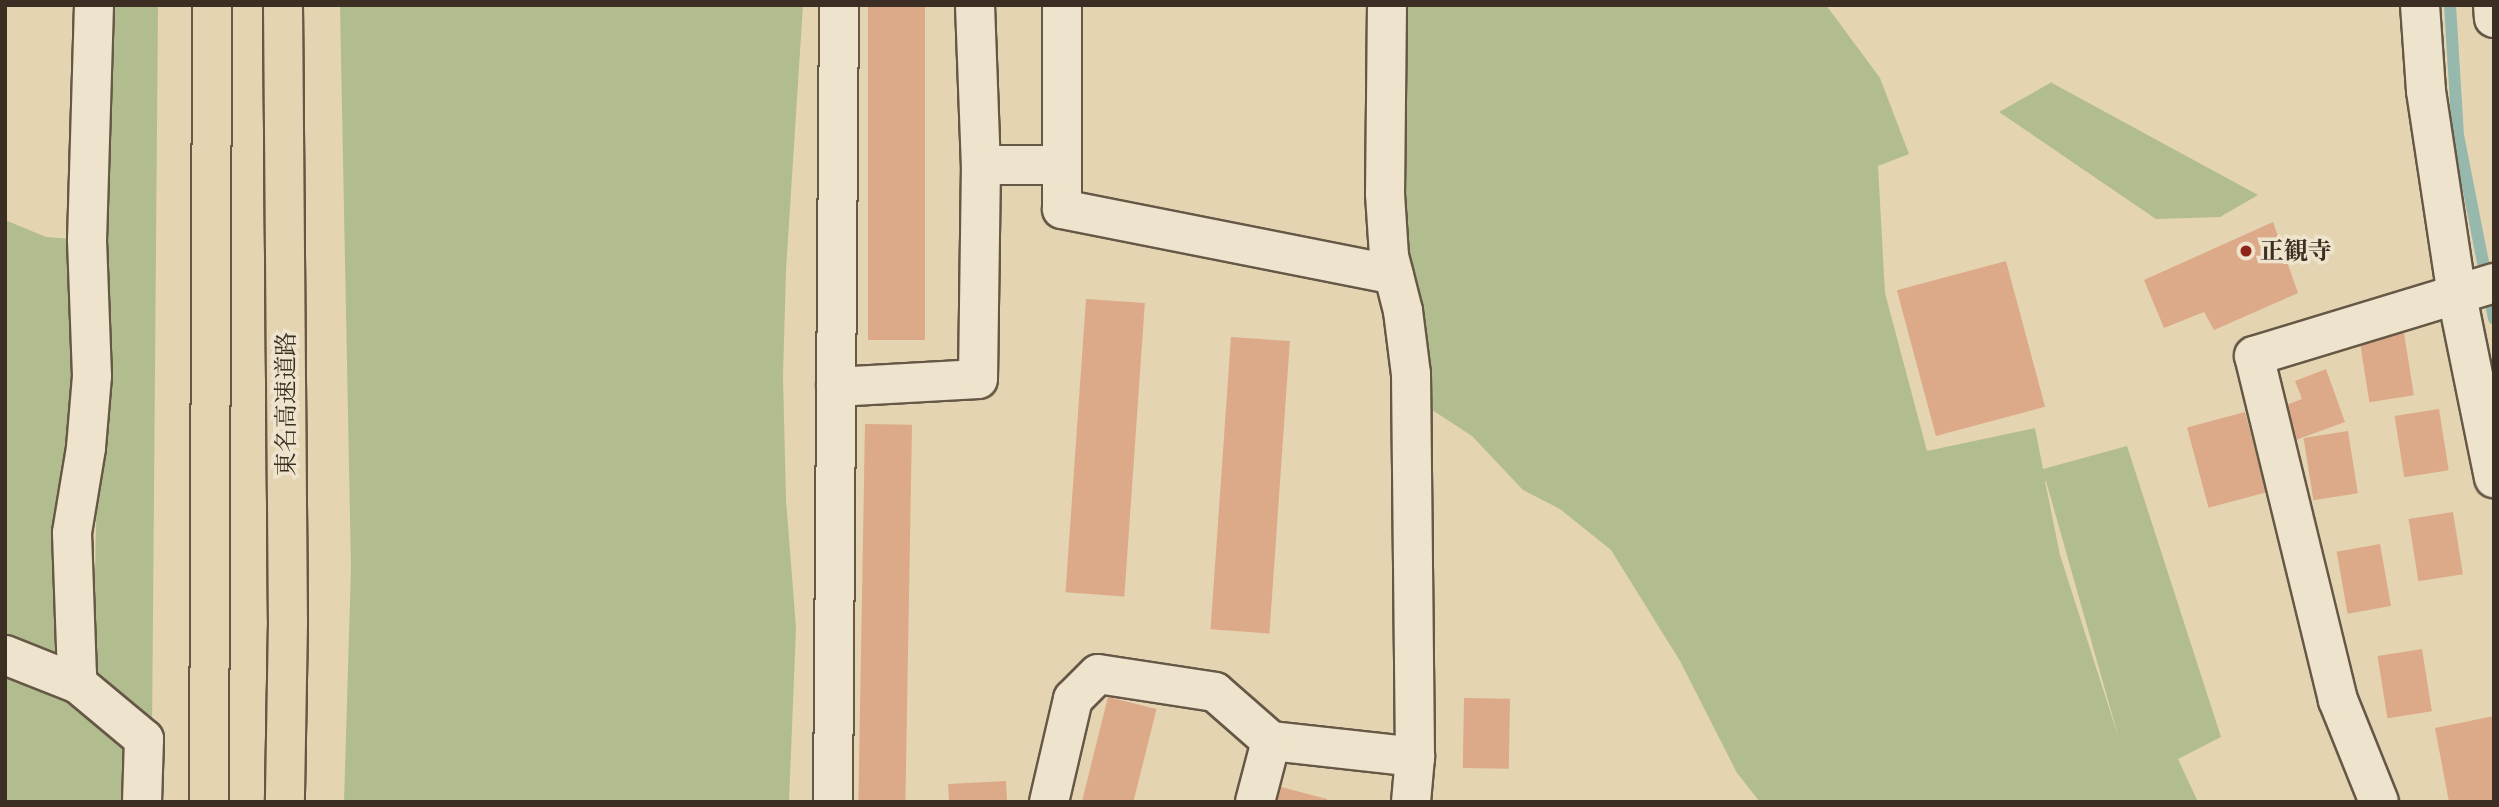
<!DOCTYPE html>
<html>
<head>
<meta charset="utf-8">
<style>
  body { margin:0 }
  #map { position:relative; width:2499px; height:807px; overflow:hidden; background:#e5d4b1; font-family:"Libre Caslon Text","Noto Serif JP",serif }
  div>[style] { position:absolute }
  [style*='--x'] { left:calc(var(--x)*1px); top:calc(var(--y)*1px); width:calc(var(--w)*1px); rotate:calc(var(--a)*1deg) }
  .green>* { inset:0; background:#b1bd8f }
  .stream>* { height:12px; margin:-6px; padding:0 6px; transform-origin:6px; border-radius:6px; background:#96b8ad }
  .building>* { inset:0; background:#dcaa89; transform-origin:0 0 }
  .roads { filter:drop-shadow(2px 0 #665846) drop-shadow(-2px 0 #665846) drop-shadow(0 2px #665846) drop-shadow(0 -2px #665846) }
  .minor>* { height:38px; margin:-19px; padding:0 19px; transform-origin:19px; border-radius:19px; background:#eee3cc }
  .tertiary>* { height:38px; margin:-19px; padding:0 19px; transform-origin:19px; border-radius:19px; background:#eee3cc }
  .motorway>* { height:38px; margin:-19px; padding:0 19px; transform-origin:19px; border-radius:19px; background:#e5d4b1 }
  .dots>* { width:19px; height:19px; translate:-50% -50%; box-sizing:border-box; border:4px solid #eee3cc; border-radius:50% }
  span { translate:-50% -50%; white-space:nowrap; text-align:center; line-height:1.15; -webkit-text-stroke:7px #eee3cc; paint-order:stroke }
  .poi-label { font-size:24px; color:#3c2e22; font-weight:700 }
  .left { translate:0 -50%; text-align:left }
  .street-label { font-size:24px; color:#3c2e22 }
  .frame { position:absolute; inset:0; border:7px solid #3c2e22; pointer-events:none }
</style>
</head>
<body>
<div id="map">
  <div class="green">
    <div style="clip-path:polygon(107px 5px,158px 5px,152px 734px,93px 671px)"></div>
    <div style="clip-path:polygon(340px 5px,803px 5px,786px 270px,783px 376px,786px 500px,796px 628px,789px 802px,344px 802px,351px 568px)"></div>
    <div style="clip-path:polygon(evenodd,1387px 5px,1826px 5px,1880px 78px,1909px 154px,1878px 166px,1885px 293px,1927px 451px,2035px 428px,2043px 469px,2127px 446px,2221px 737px,2178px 759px,2198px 802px,1760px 802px,1737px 773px,1680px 661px,1611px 550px,1560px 509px,1523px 490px,1472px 436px,1426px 406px,1413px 320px,1387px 5px,2045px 481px,2046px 481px,2119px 739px,2060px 555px,2045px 481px)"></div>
    <div style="clip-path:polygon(2052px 82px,2052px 83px,2258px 195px,2220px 217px,2156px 219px,1999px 112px)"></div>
    <div style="clip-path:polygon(5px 220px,46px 237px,87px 240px,78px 674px,144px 739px,142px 802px,5px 802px)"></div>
  </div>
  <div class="stream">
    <div style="--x:2450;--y:5;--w:130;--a:86.5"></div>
    <div style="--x:2458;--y:135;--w:187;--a:78.9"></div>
  </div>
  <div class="building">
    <div style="left:868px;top:5px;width:57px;height:335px"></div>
    <div style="clip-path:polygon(2273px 222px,2298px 293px,2214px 330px,2204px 312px,2164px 328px,2144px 280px)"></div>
    <div style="left:2006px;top:261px;width:151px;height:113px;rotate:75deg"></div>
    <div style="left:1086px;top:299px;width:59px;height:294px;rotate:4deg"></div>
    <div style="left:2404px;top:333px;width:63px;height:45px;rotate:81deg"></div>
    <div style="left:1231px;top:337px;width:59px;height:293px;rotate:4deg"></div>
    <div style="clip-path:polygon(2326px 369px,2345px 422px,2293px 441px,2281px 407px,2302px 399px,2295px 381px)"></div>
    <div style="left:2439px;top:409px;width:62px;height:45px;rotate:81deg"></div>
    <div style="left:2245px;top:412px;width:83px;height:60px;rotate:75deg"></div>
    <div style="left:865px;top:424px;width:47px;height:378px;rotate:1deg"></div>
    <div style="left:2348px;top:431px;width:63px;height:45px;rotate:81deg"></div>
    <div style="left:2453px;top:512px;width:63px;height:45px;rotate:81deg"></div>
    <div style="left:2380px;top:544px;width:63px;height:44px;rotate:80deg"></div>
    <div style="left:2422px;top:649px;width:63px;height:45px;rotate:81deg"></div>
    <div style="left:1108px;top:697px;width:50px;height:108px;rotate:14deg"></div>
    <div style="left:1464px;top:698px;width:46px;height:70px;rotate:1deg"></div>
    <div style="clip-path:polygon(2494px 716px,2494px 802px,2449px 802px,2435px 728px)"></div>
    <div style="left:1006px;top:781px;width:21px;height:58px;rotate:87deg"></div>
    <div style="clip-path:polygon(1281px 787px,1327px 799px,1327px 802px,1277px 802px)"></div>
  </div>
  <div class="roads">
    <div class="minor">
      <div style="--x:94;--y:5;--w:235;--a:91.7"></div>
      <div style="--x:87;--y:240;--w:136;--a:87.9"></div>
      <div style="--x:92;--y:376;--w:72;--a:94.8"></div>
      <div style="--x:86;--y:448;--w:86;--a:99.4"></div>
      <div style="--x:72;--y:533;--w:141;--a:88"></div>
      <div style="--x:77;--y:674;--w:10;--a:84"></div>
      <div style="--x:78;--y:684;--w:86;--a:39.8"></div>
      <div style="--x:144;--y:739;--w:63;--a:91.8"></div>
      <div style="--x:975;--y:5;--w:160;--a:87.9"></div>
      <div style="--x:981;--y:165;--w:81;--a:0"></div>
      <div style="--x:1062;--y:5;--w:204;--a:90"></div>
      <div style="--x:1062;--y:209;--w:338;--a:11.2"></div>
      <div style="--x:2420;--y:5;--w:86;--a:86"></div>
      <div style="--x:2426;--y:91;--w:207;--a:81.4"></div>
      <div style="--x:2457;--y:296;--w:186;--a:78.5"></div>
      <div style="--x:2493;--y:5;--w:13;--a:86"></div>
      <div style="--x:836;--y:387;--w:142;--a:-3.2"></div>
      <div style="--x:978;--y:379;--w:214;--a:-89.2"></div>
      <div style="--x:5;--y:655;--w:79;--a:21.7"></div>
      <div style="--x:1271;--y:741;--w:145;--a:6.3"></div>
      <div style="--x:833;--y:802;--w:797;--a:-89.57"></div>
      <div style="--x:1049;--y:802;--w:106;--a:-76.9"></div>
      <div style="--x:1073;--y:699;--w:35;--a:-45"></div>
      <div style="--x:1098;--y:674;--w:118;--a:8.7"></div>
      <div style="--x:1215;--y:692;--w:74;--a:41.2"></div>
      <div style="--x:1271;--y:741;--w:63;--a:104.7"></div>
      <div style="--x:2379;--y:802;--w:110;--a:-111.9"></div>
      <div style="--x:2338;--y:700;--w:354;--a:-103.7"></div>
      <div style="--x:2254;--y:356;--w:251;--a:-16.9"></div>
    </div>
    <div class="tertiary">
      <div style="--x:1387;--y:5;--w:189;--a:90.6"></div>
      <div style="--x:1385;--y:194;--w:62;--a:86.3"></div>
      <div style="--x:1389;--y:256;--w:57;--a:75.7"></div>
      <div style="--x:1403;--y:311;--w:64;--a:82.8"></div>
      <div style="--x:1411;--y:374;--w:383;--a:89.4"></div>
      <div style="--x:1415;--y:757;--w:45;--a:95.1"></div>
    </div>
    <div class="motorway">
      <div style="--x:283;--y:5;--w:617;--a:89.54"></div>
      <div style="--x:288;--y:622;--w:180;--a:91"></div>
      <div style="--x:209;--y:802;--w:797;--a:-89.78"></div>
    </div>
  </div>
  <div class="dots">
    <div style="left:2246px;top:251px;background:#8f2418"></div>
  </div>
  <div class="poi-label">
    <span class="left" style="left:2260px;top:251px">正観寺</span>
  </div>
  <div class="street-label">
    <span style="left:286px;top:404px;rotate:-90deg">東名高速道路</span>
  </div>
  <div class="frame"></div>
</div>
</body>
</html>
